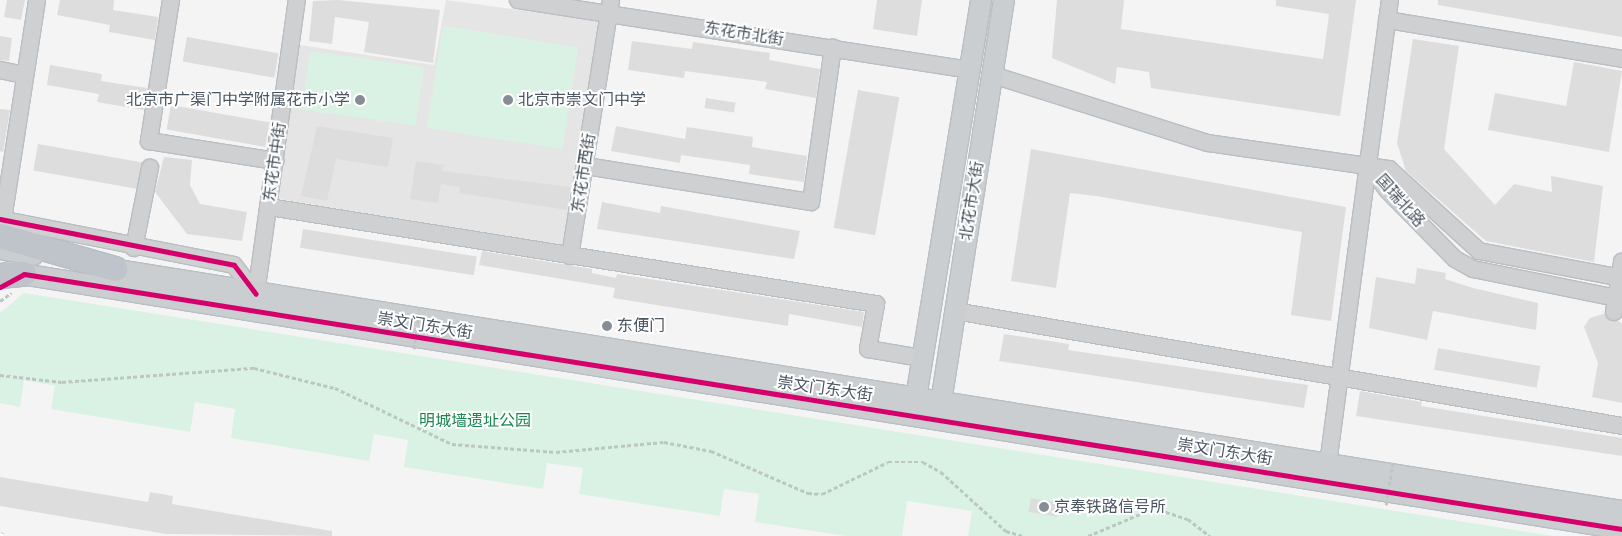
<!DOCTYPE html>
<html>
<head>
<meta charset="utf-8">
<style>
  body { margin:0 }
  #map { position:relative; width:1622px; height:536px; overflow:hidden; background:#f4f4f4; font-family:Arial,"Noto Sans SC",sans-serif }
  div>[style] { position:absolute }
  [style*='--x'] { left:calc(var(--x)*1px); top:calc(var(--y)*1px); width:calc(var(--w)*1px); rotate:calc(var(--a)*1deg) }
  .education>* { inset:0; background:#e6e5e6 }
  .green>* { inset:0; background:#d9f2e3; transform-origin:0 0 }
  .building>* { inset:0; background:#ddddde; transform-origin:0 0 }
  .path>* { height:2.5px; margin-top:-1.25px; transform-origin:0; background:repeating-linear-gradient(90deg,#bcc7c4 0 4px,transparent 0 6.5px) }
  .roads { filter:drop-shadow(1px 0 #b9bec3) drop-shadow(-1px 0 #b9bec3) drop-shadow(0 1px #b9bec3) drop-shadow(0 -1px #b9bec3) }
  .minor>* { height:16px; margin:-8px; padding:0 8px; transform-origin:8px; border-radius:8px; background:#ced0d2 }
  .major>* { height:20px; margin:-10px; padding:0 10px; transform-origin:10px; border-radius:10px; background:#caced1 }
  .highway>* { height:24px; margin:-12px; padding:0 12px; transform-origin:12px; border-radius:12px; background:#bec4c9 }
  .rail>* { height:5.5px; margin-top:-2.75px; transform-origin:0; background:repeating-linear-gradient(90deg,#fff 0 11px,#c9cacc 0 22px); box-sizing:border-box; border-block:1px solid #c9cacc }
  .path-bridge>* { height:2.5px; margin-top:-1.25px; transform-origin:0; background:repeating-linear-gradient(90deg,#bcc7c4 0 4px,transparent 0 6.5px) }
  .cycleway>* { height:5px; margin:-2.5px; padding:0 2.5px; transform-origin:2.5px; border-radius:2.5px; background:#d6006c }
  .dots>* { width:14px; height:14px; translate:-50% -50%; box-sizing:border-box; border:2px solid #fff; border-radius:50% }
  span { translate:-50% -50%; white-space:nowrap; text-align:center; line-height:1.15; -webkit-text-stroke:4px #fff; paint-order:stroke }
  .street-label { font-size:16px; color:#4a5661 }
  .poi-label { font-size:16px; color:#4a5661 }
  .right { translate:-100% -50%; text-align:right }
  .left { translate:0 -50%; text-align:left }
  .park-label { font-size:16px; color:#17864f }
</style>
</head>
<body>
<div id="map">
  <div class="education">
    <div style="clip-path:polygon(446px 0,598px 21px,566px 246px,278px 199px,300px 45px,434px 65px)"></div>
  </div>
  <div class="green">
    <div style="left:443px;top:26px;width:137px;height:103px;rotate:9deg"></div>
    <div style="left:310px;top:51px;width:115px;height:59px;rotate:8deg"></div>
    <div style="clip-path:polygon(24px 293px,1553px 536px,968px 536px,972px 511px,907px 501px,902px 536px,846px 536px,755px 522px,759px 494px,724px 489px,720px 516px,579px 494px,583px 468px,547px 463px,543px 489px,404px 467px,408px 440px,374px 434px,369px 461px,231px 438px,235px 409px,195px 402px,190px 432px,51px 409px,55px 386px,24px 380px,20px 407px,0 403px,0 313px)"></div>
  </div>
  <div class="building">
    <div style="clip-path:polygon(7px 0,25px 0,21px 20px,4px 17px)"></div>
    <div style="clip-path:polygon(60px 0,114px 0,113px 10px,158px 17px,155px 40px,109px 32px,110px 25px,57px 15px)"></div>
    <div style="clip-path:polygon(338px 0,440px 10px,433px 63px,364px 52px,369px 22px,335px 17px,332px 44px,309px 41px,313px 1px)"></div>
    <div style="clip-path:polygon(877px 0,922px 0,917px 36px,873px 29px)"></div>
    <div style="clip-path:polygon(1057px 0,1124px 0,1121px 29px,1323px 59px,1329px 14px,1276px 6px,1276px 0,1356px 0,1340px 116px,1151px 88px,1149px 72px,1117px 67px,1115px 84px,1052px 58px)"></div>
    <div style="clip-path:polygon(1438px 0,1622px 0,1622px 37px,1438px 5px)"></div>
    <div style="clip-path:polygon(0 36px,12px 38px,9px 61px,0 60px)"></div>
    <div style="left:187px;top:37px;width:93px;height:25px;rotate:10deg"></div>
    <div style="clip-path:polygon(1413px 39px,1459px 46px,1444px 149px,1495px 205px,1514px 184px,1552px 192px,1551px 176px,1603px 186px,1594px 262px,1486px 241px,1406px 171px,1397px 143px)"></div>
    <div style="clip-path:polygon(632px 41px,692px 49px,693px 42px,770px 53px,769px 60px,820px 69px,816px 98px,765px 89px,767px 82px,685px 71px,684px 78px,628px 70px)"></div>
    <div style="clip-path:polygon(1574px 62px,1622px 71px,1609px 152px,1488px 130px,1495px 93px,1566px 106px)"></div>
    <div style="clip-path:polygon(50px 65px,102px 74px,101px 81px,147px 88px,144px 110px,97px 102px,99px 94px,47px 85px)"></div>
    <div style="left:858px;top:90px;width:42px;height:140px;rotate:10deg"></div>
    <div style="left:706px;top:98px;width:30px;height:10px;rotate:9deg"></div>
    <div style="left:171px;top:105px;width:100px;height:25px;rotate:10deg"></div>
    <div style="clip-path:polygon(0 109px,10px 110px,3px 152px,0 151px)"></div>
    <div style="clip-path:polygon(317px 126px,393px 138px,388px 167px,336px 159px,327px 201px,301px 196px)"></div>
    <div style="clip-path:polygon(616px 126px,685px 139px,687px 127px,753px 137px,752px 147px,807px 156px,804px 182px,749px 174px,750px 165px,681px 155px,680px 163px,611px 151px)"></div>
    <div style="left:38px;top:144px;width:106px;height:27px;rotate:10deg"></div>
    <div style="clip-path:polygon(1031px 149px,1346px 207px,1331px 321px,1291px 315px,1302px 232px,1096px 196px,1070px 193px,1056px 288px,1011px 281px)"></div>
    <div style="clip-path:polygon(164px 157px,192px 160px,190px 185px,200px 204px,247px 212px,242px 241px,187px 234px,155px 192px)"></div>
    <div style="clip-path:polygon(416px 161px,444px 165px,443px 171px,571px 187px,567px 210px,459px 193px,460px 187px,441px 184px,438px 203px,410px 199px)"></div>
    <div style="clip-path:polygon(602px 202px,660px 213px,661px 206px,800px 231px,794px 259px,597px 229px)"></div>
    <div style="left:303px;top:229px;width:176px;height:19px;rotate:9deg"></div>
    <div style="clip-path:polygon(482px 251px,592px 269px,592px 273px,616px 278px,617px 274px,864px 312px,862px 327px,789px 314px,788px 326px,613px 298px,615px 288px,479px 265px)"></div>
    <div style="clip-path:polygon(1417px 268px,1446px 273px,1445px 279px,1473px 288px,1538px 303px,1536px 330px,1433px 311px,1427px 340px,1369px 328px,1376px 277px,1415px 284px)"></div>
    <div style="clip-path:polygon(1603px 314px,1622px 323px,1622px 403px,1592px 397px,1598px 363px,1584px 327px,1590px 318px)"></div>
    <div style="clip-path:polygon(1004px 334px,1069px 344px,1068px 350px,1308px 385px,1304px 408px,999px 361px)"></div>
    <div style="left:1438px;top:348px;width:104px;height:22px;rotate:10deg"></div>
    <div style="clip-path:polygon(1360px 391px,1422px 402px,1421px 406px,1622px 438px,1622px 456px,1356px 416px)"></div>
    <div style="clip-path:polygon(0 477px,148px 502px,150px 492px,173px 496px,172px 504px,332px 531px,332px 536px,166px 534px,0 506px)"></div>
    <div style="left:1031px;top:498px;width:29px;height:14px;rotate:10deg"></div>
  </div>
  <div class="path">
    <div style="--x:0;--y:301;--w:14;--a:-36"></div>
    <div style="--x:0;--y:375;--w:62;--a:6.4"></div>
    <div style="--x:62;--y:382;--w:193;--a:-4.2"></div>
    <div style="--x:254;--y:368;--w:83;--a:13.9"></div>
    <div style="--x:335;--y:388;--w:130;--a:25.6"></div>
    <div style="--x:452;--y:444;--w:104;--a:4.4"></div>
    <div style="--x:556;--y:452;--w:108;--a:-5.3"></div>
    <div style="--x:664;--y:442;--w:48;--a:10.8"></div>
    <div style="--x:711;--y:451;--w:106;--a:23.4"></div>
    <div style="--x:808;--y:493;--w:14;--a:4"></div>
    <div style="--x:822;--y:494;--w:73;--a:-25.9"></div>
    <div style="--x:888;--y:462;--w:35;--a:0"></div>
    <div style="--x:923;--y:462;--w:21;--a:29"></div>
    <div style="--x:941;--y:472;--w:88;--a:42.2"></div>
    <div style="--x:1006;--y:531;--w:18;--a:16"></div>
    <div style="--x:1088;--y:536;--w:62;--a:-22.8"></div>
    <div style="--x:1145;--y:512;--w:21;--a:0"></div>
    <div style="--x:1166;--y:512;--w:23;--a:18"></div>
    <div style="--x:1188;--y:519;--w:28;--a:38"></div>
  </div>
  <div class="roads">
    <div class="minor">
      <div style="--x:171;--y:0;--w:143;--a:98.9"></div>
      <div style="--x:149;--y:141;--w:128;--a:9"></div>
      <div style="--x:518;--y:0;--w:457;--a:8.8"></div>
      <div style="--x:1387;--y:20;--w:238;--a:9.4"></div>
      <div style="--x:0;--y:70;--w:24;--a:12"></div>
      <div style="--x:993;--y:75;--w:225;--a:17.6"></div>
      <div style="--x:1208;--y:143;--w:183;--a:8.2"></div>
      <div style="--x:1389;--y:169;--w:122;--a:42.3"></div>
      <div style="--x:1479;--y:251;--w:146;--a:10.7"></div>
      <div style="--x:1366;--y:162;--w:35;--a:53"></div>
      <div style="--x:1387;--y:190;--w:97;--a:45.4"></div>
      <div style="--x:1455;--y:259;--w:21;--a:29"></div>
      <div style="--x:1473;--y:269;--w:152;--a:11.4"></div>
      <div style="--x:586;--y:166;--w:228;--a:9.1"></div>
      <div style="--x:811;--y:202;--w:156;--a:-81.9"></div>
      <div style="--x:269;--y:207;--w:615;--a:9.08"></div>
      <div style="--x:876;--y:304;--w:46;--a:100.1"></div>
      <div style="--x:868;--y:349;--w:54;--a:9.6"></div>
      <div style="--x:0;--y:219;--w:238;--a:11.1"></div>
      <div style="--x:234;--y:265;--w:36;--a:53"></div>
      <div style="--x:3;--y:220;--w:223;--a:-81.2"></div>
      <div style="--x:134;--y:248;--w:82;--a:-78.7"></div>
      <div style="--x:570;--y:256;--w:259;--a:-80.9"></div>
      <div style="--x:256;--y:294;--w:297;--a:-82.1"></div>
      <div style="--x:955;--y:311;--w:677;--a:9.78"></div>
      <div style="--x:1614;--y:312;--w:51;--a:-80.9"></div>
      <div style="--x:1328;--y:464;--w:468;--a:-82.4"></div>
    </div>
    <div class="major">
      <div style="--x:0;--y:249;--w:34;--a:10"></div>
      <div style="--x:100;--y:267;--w:1541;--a:9.11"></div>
      <div style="--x:9;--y:272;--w:1633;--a:9.05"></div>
      <div style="--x:914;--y:410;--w:415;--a:-80.7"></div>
      <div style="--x:939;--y:415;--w:420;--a:-81.1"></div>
    </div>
    <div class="highway">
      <div style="--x:0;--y:236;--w:120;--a:16"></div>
      <div style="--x:0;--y:276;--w:24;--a:-5"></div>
    </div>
  </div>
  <div class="rail">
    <div style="--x:0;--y:535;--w:3;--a:18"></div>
  </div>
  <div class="path-bridge">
    <div style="--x:414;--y:349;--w:41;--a:-83"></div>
    <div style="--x:1386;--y:505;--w:45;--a:-81"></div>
  </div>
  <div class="cycleway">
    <div style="--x:0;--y:219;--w:238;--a:11.1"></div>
    <div style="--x:234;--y:265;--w:36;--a:53"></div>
    <div style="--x:0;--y:287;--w:27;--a:-28"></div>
    <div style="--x:24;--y:274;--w:1618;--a:9.07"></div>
  </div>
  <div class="dots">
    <div style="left:360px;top:100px;background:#868d94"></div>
    <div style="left:508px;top:100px;background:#868d94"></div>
    <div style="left:607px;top:326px;background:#868d94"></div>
    <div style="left:1044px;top:507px;background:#868d94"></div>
  </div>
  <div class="street-label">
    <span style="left:744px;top:34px;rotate:9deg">东花市北街</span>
    <span style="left:275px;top:162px;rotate:-82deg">东花市中街</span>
    <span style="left:584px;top:173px;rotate:-81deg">东花市西街</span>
    <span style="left:972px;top:201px;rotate:-81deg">北花市大街</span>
    <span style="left:1400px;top:201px;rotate:48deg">国瑞北路</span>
    <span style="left:425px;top:326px;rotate:9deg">崇文门东大街</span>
    <span style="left:825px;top:389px;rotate:8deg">崇文门东大街</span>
    <span style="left:1225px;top:452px;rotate:9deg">崇文门东大街</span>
  </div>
  <div class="poi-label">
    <span class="right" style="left:350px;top:100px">北京市广渠门中学附属花市小学</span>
    <span class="left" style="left:518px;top:100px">北京市崇文门中学</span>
    <span class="left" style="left:617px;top:326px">东便门</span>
    <span class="left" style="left:1054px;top:507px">京奉铁路信号所</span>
  </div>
  <div class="park-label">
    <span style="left:475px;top:421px">明城墙遗址公园</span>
  </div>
</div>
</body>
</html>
